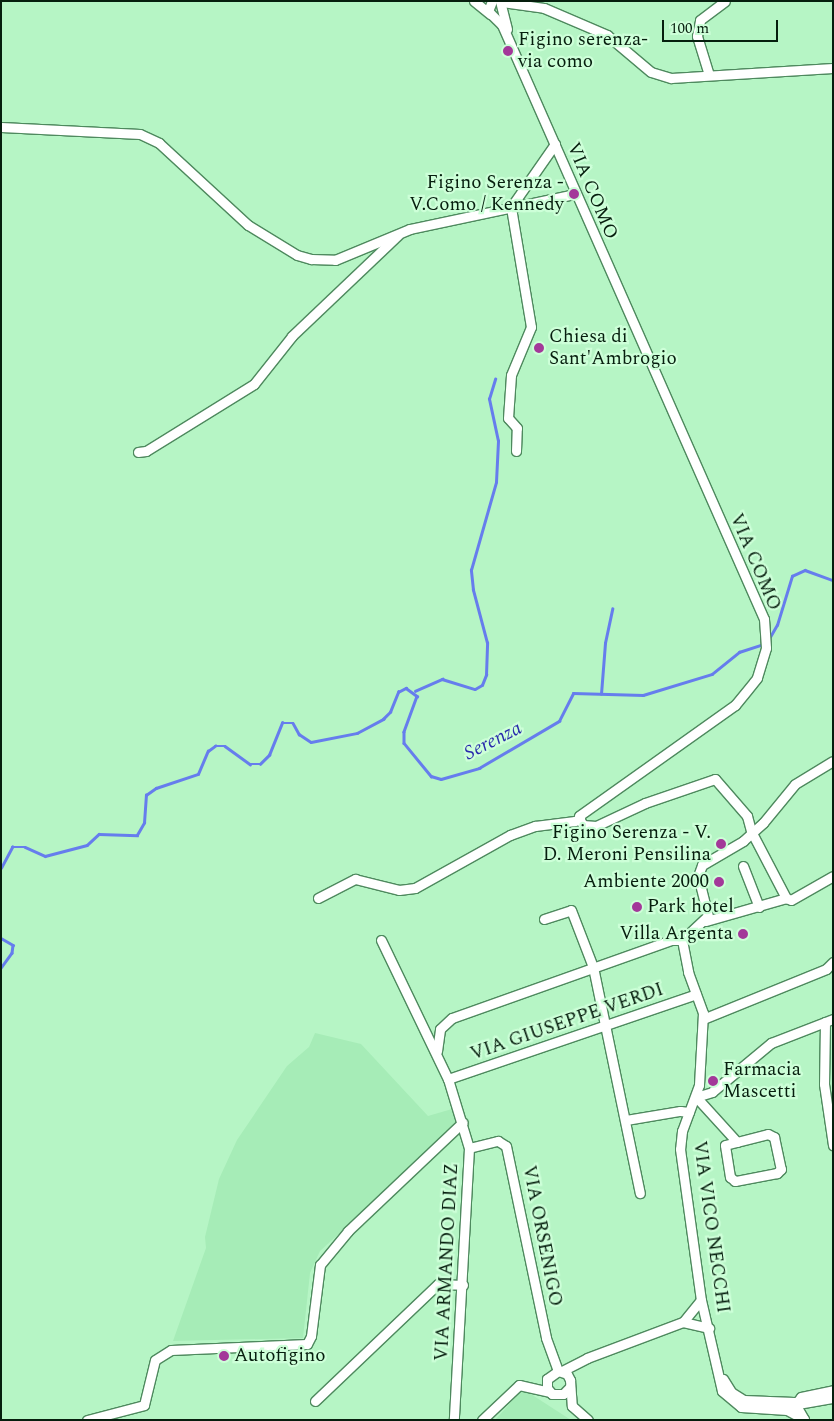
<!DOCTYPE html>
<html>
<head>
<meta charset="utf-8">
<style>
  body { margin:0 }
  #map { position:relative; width:834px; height:1421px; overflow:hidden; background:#b6f5c5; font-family:Spectral,serif }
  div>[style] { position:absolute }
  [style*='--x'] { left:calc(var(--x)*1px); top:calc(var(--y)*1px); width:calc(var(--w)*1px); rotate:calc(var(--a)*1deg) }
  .built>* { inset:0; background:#a6ecb7 }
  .stream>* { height:2.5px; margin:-1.25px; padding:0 1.25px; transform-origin:1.25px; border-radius:1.25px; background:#667ded }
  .roads { filter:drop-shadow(1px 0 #4e895e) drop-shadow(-1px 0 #4e895e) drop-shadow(0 1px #4e895e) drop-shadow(0 -1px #4e895e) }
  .minor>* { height:9px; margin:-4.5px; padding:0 4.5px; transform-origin:4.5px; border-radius:4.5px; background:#fff }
  .dots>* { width:14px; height:14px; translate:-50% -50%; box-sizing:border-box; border:2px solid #cdffd8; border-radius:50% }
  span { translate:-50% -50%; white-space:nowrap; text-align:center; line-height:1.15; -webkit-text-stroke:4.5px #cdffd8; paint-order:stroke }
  .poi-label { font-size:19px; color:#061e0e }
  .left { translate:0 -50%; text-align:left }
  .right { translate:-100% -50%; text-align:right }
  .street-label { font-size:19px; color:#061e0e }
  .water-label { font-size:20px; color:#2829ac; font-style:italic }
  .frame { position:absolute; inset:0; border:2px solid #061e0e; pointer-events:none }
  .scale { position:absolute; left:662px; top:20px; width:116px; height:22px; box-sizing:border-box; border:2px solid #061e0e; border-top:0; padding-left:6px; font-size:15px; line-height:18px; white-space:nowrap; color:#061e0e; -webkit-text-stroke:4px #cdffd8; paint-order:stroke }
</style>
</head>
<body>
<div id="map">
  <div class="built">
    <div style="clip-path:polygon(315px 1033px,361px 1044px,428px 1116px,452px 1109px,457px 1126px,320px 1251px,310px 1273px,303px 1338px,173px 1341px,206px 1248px,205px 1237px,219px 1179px,237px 1140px,287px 1066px,309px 1047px)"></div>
    <div style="clip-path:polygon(523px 1389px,571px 1420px,495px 1420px)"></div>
  </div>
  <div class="stream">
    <div style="--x:770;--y:637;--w:14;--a:-60"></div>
    <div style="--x:777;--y:625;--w:51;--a:-73"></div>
    <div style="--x:792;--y:576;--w:14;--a:-25"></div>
    <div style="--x:805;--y:570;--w:30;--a:20"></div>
    <div style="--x:415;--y:691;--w:30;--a:-24"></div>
    <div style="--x:442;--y:679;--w:34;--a:17"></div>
    <div style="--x:475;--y:689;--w:8;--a:-30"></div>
    <div style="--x:482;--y:685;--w:11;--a:-68"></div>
    <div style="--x:486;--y:675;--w:32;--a:-88"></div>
    <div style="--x:487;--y:643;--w:55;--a:-104.8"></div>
    <div style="--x:473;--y:590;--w:20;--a:-96"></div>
    <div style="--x:471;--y:570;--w:91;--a:-74.1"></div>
    <div style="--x:496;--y:482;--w:41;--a:-87.2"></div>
    <div style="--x:498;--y:441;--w:43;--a:-102.1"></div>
    <div style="--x:489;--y:399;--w:21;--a:-73"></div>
    <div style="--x:601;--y:694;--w:51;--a:-85.5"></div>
    <div style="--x:605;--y:643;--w:35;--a:-78"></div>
    <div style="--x:1;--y:868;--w:24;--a:-62"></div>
    <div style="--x:12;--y:847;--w:13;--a:0"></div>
    <div style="--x:25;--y:847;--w:22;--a:24"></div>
    <div style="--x:45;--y:856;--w:43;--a:-14.7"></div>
    <div style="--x:87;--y:845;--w:16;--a:-43"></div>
    <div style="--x:99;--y:834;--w:38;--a:2"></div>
    <div style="--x:137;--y:835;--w:14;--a:-60"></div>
    <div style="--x:144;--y:823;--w:28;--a:-86"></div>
    <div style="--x:146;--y:795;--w:12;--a:-35"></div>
    <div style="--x:156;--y:788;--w:44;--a:-18.4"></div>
    <div style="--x:198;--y:774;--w:25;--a:-67"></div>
    <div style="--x:208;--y:751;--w:9;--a:-36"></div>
    <div style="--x:215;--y:746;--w:10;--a:0"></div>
    <div style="--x:225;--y:746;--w:31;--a:36"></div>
    <div style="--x:250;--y:764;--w:10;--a:0"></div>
    <div style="--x:260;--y:764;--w:13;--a:-45"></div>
    <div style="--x:269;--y:755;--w:35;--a:-68"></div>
    <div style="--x:282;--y:723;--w:11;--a:0"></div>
    <div style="--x:293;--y:723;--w:13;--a:61"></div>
    <div style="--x:299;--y:734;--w:14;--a:34"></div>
    <div style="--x:311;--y:742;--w:47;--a:-11.1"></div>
    <div style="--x:357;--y:733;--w:30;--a:-28"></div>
    <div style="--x:383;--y:719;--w:10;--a:-45"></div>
    <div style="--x:390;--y:712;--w:22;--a:-68"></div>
    <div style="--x:398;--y:692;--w:9;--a:-27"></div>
    <div style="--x:406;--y:688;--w:14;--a:36"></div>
    <div style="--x:417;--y:696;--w:38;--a:110"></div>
    <div style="--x:404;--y:732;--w:11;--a:90"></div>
    <div style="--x:404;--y:743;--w:43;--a:50.7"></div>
    <div style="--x:431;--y:776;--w:10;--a:17"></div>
    <div style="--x:441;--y:779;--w:40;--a:-16"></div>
    <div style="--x:479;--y:768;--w:93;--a:-30.4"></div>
    <div style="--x:559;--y:721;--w:31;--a:-63"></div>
    <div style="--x:573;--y:693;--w:70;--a:1.6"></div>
    <div style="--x:643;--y:695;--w:72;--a:-16.9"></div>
    <div style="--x:712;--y:674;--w:35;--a:-39"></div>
    <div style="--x:739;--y:652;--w:25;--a:-18"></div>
    <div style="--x:1;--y:938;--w:14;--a:30"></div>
    <div style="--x:13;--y:945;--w:8;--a:97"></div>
    <div style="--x:12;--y:953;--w:19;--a:126"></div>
  </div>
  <div class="roads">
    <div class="minor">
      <div style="--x:474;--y:1;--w:21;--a:39"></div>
      <div style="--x:492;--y:1;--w:11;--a:112"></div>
      <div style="--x:488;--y:11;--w:20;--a:45"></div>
      <div style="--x:502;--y:25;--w:649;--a:66.2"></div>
      <div style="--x:764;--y:619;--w:29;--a:86"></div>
      <div style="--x:766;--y:648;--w:31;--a:107"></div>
      <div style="--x:757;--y:678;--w:35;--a:129"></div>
      <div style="--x:735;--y:705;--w:191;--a:144.6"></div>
      <div style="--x:579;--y:816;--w:4;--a:76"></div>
      <div style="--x:580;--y:820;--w:6;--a:59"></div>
      <div style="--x:583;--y:825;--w:13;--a:4"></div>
      <div style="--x:596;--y:826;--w:54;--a:-25.1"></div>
      <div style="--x:645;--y:803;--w:74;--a:-18.9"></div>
      <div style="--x:715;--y:779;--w:49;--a:49.1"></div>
      <div style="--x:747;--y:816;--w:16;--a:75"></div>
      <div style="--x:751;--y:831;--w:76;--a:62.4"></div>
      <div style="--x:500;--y:1;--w:29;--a:76"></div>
      <div style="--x:502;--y:2;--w:42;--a:8.1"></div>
      <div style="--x:544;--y:8;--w:69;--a:23.2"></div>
      <div style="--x:607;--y:35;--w:57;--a:40.1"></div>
      <div style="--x:651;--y:72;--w:21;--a:17"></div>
      <div style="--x:671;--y:78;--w:162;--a:-3.5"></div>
      <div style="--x:709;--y:75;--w:41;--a:-107.1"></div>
      <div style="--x:697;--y:36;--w:16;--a:-79"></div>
      <div style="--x:700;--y:20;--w:31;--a:-37"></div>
      <div style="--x:1;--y:127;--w:139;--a:2.9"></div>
      <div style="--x:140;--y:134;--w:21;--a:25"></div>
      <div style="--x:159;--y:143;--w:121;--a:42.7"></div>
      <div style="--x:248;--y:225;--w:57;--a:31.5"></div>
      <div style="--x:297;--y:255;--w:15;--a:16"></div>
      <div style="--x:311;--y:259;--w:24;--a:2"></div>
      <div style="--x:335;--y:260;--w:81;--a:-22.5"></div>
      <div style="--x:410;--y:229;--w:168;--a:-12"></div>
      <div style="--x:516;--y:451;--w:23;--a:-88"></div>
      <div style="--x:517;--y:428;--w:13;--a:-132"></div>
      <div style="--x:508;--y:418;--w:43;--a:-86"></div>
      <div style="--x:511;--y:375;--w:52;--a:-67.4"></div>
      <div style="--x:531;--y:327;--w:122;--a:-99.5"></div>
      <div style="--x:511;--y:207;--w:77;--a:-55.1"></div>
      <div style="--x:138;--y:452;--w:8;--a:-7"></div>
      <div style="--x:146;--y:451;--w:127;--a:-31.8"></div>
      <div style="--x:254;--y:384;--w:61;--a:-51.6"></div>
      <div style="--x:292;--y:336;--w:146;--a:-43.6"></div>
      <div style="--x:743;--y:866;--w:44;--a:68.7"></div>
      <div style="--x:318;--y:898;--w:42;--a:-27.2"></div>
      <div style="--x:355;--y:879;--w:45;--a:14"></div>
      <div style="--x:399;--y:890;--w:16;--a:-7"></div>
      <div style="--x:415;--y:888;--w:109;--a:-29.2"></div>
      <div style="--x:510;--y:835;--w:27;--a:-20"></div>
      <div style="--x:535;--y:826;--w:40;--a:-7.1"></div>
      <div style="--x:575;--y:821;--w:6;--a:-31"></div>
      <div style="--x:544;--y:919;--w:28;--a:-18"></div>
      <div style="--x:571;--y:910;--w:61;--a:68.9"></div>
      <div style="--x:593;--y:967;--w:231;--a:78.3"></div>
      <div style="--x:706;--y:921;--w:83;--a:-16"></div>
      <div style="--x:786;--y:898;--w:5;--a:22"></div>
      <div style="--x:791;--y:900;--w:48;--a:-29.7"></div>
      <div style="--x:381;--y:940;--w:154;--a:64.3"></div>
      <div style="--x:448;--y:1079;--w:72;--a:73.1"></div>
      <div style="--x:469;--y:1148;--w:272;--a:93.2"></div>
      <div style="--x:682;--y:940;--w:33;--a:79"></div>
      <div style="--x:688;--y:972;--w:44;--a:69.9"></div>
      <div style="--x:703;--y:1013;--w:72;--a:93.2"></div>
      <div style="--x:699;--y:1085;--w:49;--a:110.3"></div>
      <div style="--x:682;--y:1131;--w:18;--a:96"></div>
      <div style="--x:680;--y:1149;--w:152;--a:82.1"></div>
      <div style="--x:701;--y:1300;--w:93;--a:77"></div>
      <div style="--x:722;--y:1391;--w:25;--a:40"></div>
      <div style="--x:741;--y:1407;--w:46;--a:3.7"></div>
      <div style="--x:787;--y:1410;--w:19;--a:28"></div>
      <div style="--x:682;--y:940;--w:35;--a:-43"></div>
      <div style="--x:708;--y:916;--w:41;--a:-104"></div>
      <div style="--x:698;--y:876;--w:12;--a:-70"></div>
      <div style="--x:702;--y:865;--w:48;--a:-30.3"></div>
      <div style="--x:743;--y:841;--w:27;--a:-42"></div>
      <div style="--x:763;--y:823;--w:50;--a:-50.6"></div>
      <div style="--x:795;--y:784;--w:44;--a:-31.2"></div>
      <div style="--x:703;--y:1019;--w:133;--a:-22.1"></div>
      <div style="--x:826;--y:969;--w:10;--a:-45"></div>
      <div style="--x:825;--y:1022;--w:62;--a:90.9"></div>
      <div style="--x:824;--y:1084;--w:62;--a:81.6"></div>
      <div style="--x:437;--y:1051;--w:22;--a:-82"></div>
      <div style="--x:440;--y:1029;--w:16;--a:-43"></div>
      <div style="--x:452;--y:1018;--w:232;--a:-19.6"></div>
      <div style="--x:671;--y:940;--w:11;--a:0"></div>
      <div style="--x:448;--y:1079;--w:262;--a:-18.9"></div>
      <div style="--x:626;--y:1120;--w:55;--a:-9.5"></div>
      <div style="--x:680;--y:1111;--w:9;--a:6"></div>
      <div style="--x:768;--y:1134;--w:7;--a:27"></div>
      <div style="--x:774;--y:1137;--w:33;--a:78"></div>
      <div style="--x:781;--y:1169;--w:6;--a:135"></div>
      <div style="--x:777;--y:1173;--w:43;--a:169.2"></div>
      <div style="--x:735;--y:1181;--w:6;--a:-141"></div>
      <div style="--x:730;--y:1177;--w:32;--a:-99"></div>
      <div style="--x:725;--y:1145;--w:44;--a:-14.3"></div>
      <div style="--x:737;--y:1142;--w:61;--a:-132.3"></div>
      <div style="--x:696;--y:1097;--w:17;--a:-17"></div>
      <div style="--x:712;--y:1092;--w:77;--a:-39.7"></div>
      <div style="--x:771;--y:1043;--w:66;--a:-21.2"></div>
      <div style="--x:469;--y:1148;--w:30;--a:-14"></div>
      <div style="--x:498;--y:1141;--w:9;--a:32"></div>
      <div style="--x:506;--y:1146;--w:196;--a:78.2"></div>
      <div style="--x:546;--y:1338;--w:35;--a:70"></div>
      <div style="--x:683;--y:1322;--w:27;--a:13"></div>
      <div style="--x:562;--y:1371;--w:28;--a:-27"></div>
      <div style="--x:587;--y:1358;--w:103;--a:-20.6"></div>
      <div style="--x:683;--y:1322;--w:28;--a:-51"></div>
      <div style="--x:723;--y:1379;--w:15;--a:58"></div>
      <div style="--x:731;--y:1392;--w:15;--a:32"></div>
      <div style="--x:744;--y:1400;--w:50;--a:2.3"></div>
      <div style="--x:794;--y:1402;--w:20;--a:60"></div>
      <div style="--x:570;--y:1387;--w:10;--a:135"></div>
      <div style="--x:563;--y:1394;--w:11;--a:180"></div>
      <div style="--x:552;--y:1394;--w:8;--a:-130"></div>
      <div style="--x:547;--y:1388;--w:9;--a:-90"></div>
      <div style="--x:547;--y:1379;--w:14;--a:-36"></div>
      <div style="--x:558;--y:1371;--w:9;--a:18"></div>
      <div style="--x:567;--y:1374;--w:7;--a:63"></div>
      <div style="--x:570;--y:1380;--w:26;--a:86"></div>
      <div style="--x:572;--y:1406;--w:21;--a:41"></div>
      <div style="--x:315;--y:1401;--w:170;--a:-43.6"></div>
      <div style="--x:438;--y:1284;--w:25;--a:2"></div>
      <div style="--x:792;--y:1405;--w:42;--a:-9.7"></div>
      <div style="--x:794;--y:1406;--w:11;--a:-52"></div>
      <div style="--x:801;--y:1397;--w:33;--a:-12"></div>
      <div style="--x:87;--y:1420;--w:59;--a:-14.7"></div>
      <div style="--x:144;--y:1405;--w:46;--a:-76.3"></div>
      <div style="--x:155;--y:1360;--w:19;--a:-32"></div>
      <div style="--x:171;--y:1350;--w:136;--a:-2.5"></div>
      <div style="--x:307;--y:1344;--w:9;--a:-63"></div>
      <div style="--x:311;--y:1336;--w:72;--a:-82.8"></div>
      <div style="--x:320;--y:1265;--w:44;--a:-50.5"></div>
      <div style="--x:348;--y:1231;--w:158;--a:-43.5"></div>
      <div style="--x:482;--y:1420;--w:51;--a:-43.4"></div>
      <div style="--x:519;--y:1385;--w:31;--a:13"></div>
    </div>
  </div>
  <div class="dots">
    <div style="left:508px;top:51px;background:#a33899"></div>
    <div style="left:574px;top:194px;background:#a33899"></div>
    <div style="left:539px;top:348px;background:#a33899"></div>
    <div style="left:721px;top:844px;background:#a33899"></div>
    <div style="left:719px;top:882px;background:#a33899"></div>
    <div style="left:637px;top:907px;background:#a33899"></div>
    <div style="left:743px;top:934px;background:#a33899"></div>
    <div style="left:713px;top:1081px;background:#a33899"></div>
    <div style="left:224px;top:1356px;background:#a33899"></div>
  </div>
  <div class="poi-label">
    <span class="left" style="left:518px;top:51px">Figino serenza-<br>via como</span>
    <span class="right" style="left:564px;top:194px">Figino Serenza -<br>V.Como / Kennedy</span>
    <span class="left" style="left:549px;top:348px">Chiesa di<br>Sant'Ambrogio</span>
    <span class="right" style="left:711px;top:844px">Figino Serenza - V.<br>D. Meroni Pensilina</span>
    <span class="right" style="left:709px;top:882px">Ambiente 2000</span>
    <span class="left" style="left:647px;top:907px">Park hotel</span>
    <span class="right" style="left:733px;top:934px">Villa Argenta</span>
    <span class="left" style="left:723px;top:1081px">Farmacia<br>Mascetti</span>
    <span class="left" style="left:234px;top:1356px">Autofigino</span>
  </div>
  <div class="street-label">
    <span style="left:592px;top:191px;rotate:67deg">VIA COMO</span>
    <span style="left:755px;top:562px;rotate:67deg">VIA COMO</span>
    <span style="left:567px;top:1022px;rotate:-19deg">VIA GIUSEPPE VERDI</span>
    <span style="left:711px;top:1227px;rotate:82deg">VIA VICO NECCHI</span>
    <span style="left:542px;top:1236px;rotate:79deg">VIA ORSENIGO</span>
    <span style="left:447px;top:1262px;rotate:-87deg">VIA ARMANDO DIAZ</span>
  </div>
  <div class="water-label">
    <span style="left:493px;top:741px;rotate:-27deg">Serenza</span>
  </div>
  <div class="frame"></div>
  <div class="scale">100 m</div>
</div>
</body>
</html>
